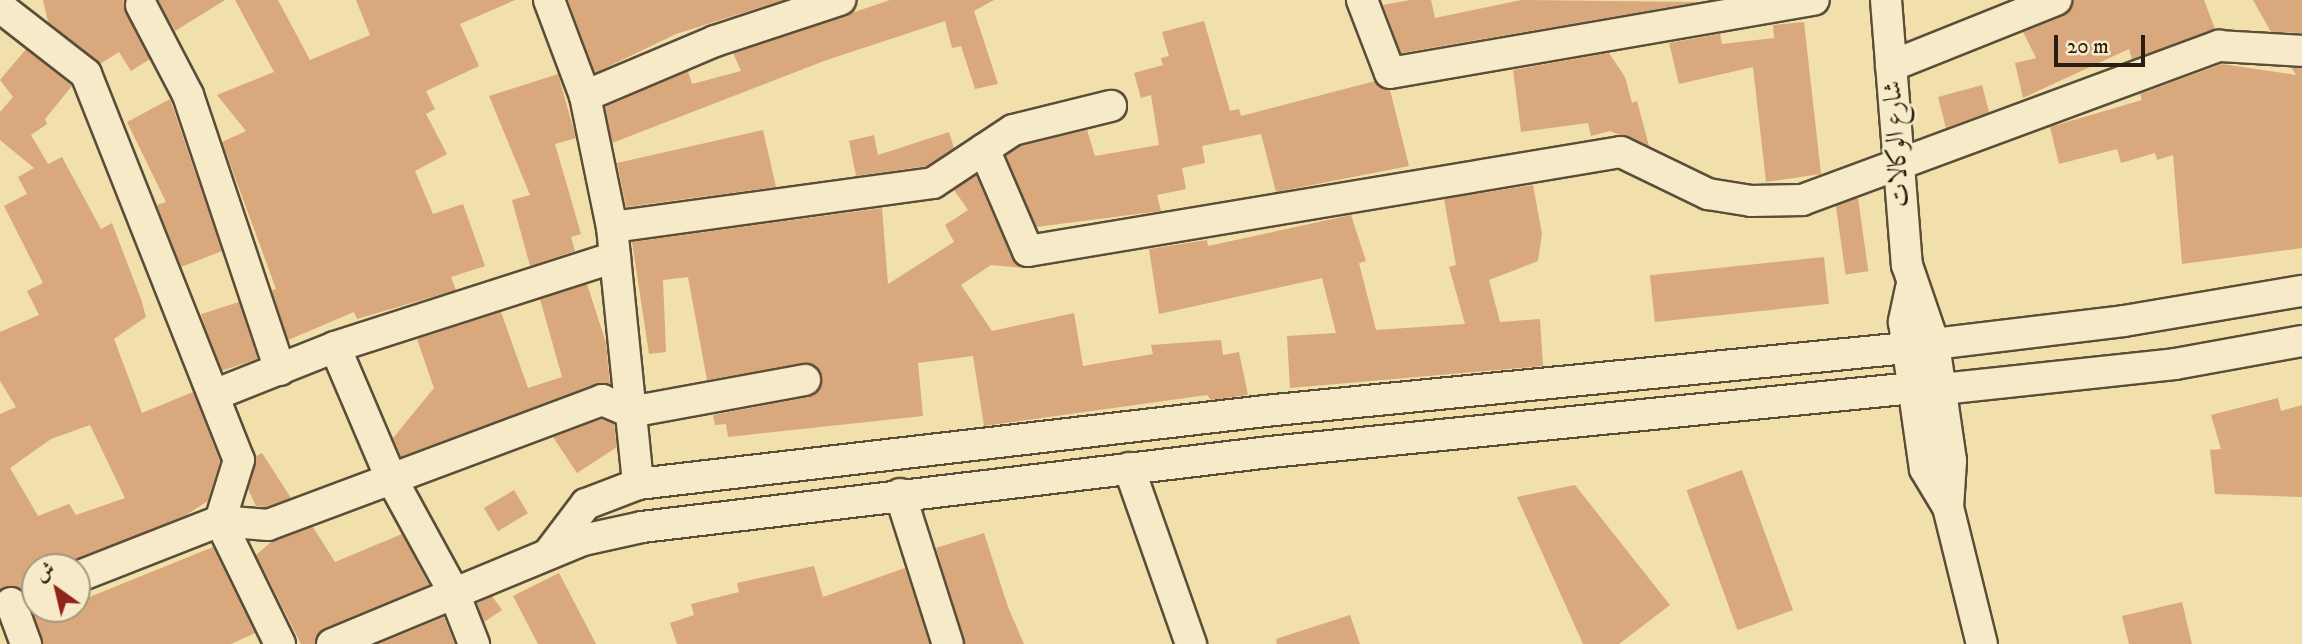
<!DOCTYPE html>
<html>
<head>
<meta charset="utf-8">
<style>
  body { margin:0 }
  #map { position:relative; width:2302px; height:644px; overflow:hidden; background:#f1dfac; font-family:"IM FELL DW Pica",Amiri,serif }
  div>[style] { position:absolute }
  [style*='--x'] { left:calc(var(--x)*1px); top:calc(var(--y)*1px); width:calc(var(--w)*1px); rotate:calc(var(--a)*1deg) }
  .building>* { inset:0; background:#daa87d; transform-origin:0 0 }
  .roads { filter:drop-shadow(2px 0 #5b4e38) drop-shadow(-2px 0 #5b4e38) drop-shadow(0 2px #5b4e38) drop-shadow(0 -2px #5b4e38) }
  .minor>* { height:30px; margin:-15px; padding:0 15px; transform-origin:15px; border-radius:15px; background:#f6eac9 }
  span { translate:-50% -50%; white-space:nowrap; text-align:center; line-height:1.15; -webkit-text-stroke:5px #f6eac9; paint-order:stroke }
  .street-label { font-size:26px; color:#291e11 }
  .north { position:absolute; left:21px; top:553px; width:70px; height:70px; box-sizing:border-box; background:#f6eac9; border:2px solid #a4987f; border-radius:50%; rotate:326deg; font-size:19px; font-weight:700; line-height:28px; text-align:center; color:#291e11 }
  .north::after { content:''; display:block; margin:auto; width:24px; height:32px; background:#8f2418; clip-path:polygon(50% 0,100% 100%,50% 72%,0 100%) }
  .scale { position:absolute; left:2054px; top:35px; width:91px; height:32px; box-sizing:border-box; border:4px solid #291e11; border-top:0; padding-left:9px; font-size:21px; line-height:24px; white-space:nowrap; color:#291e11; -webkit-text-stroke:5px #f6eac9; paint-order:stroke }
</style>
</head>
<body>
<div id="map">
  <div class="building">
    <div style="clip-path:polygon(43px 0,123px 0,150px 59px,131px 71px,119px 52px,100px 64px,48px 22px)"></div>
    <div style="clip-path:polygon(158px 0,225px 0,175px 31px)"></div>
    <div style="clip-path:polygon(235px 0,278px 0,310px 60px,370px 35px,356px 0,515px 0,460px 24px,479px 66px,426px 91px,435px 109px,426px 114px,447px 154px,415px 171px,433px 214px,463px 204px,485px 266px,451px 277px,456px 290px,357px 319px,354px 312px,288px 340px,272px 290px,276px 289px,222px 142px,246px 131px,217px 95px,274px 72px)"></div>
    <div style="clip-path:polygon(568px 0,784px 0,676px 34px,595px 73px)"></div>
    <div style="clip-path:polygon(890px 0,994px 0,974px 11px,998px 84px,975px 89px,961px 46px,952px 48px,945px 21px,824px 61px,612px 143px,605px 107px,688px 71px,692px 84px,741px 71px,733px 53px)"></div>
    <div style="clip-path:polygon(1410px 0,1431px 0,1435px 18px,1521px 0,1699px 2px,1401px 53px,1383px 5px)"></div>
    <div style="clip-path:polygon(2073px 0,2204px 0,2215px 29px,2132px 60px,2129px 49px,2023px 98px,2015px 63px,2036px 58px,2023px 32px,2063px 16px)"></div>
    <div style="clip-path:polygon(2253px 0,2302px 0,2302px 33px,2271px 32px)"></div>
    <div style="clip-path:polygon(1204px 21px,1230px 111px,1239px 109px,1241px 116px,1375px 81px,1390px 90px,1409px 166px,1276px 192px,1261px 134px,1202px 146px,1205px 163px,1182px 168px,1186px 189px,1157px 195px,1161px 211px,1036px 227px,1006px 156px,1020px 146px,1087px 130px,1095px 156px,1159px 145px,1151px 95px,1141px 98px,1134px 73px,1163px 65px,1161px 58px,1169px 56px,1162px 32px)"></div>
    <div style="clip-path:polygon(1804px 22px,1821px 174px,1766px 182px,1753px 67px,1679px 84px,1669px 43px,1720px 34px,1722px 44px,1774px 38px,1773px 25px)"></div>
    <div style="clip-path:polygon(evenodd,26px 49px,72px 86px,45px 119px,47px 124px,31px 135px,48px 164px,62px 157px,101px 229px,112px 223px,141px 299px,146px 317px,114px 339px,142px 413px,193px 392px,220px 461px,208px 501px,186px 515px,63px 567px,35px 567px,35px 609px,77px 609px,77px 594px,87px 598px,213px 547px,255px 633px,231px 644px,43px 644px,23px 590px,13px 586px,0 590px,0 414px,16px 407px,0 381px,0 332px,39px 315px,27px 291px,43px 283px,4px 206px,27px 194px,18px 177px,34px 168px,0 140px,0 112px,13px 97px,0 80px,26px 49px,90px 425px,125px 498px,76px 515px,69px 504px,38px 516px,10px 468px,51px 439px,90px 425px)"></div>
    <div style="clip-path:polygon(1609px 53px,1625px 77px,1632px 103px,1637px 101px,1649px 146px,1610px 131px,1591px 136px,1588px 123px,1521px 132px,1513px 70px)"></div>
    <div style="clip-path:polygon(2222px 64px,2296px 75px,2292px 68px,2302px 68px,2302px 248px,2182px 264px,2173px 155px,2157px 160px,2155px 153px,2121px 163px,2117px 149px,2059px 164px,2050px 127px,2142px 100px,2140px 94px)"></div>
    <div style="clip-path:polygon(558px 74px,576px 138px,555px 144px,581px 234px,571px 237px,575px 251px,530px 266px,512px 200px,530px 195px,489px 96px)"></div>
    <div style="clip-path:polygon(1982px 85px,1989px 112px,1946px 128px,1938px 97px)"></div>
    <div style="clip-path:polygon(170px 99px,222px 251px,181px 267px,157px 205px,166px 202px,127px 122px)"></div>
    <div style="clip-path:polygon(763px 130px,776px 187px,626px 207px,617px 163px)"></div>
    <div style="clip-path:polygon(949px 132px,954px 148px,927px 166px,856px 176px,849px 141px,874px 135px,878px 155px)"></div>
    <div style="clip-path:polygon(976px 175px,1012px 258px,1023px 268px,991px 265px,961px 285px,992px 331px,1074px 313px,1083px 366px,1153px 354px,1151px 345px,1221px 340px,1223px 355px,1239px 352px,1248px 395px,1211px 400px,1207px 395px,984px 426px,973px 356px,918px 363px,923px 416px,728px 437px,726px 424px,715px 425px,713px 415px,809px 397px,821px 386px,822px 376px,811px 364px,803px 363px,707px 380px,688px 277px,663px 280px,666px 352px,649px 354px,632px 242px,882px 208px,888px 284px,954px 242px,945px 225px,968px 210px,954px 190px)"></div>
    <div style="clip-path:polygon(1533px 185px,1542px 234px,1538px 261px,1489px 280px,1500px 322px,1540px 319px,1543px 366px,1290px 388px,1287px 336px,1336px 333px,1322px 278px,1159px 314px,1149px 249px,1207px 240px,1208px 246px,1351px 215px,1366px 261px,1359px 263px,1376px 330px,1465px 324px,1449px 267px,1456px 265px,1444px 199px)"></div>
    <div style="left:1858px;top:198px;width:74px;height:23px;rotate:82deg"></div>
    <div style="left:1824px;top:257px;width:47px;height:175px;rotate:84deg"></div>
    <div style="clip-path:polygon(587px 284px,606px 343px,610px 385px,596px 384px,401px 457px,393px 438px,434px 388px,417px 339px,501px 312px,528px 388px,562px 377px,540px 299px)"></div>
    <div style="left:239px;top:302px;width:60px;height:40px;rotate:72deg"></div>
    <div style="clip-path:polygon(2278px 398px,2281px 411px,2302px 405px,2302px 497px,2215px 494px,2210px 450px,2221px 449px,2211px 415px)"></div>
    <div style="clip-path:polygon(602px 419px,614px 424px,617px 447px,577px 473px,553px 437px)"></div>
    <div style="clip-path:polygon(262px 453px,291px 498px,266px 507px,256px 506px,248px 489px,256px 456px)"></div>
    <div style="left:1742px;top:470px;width:149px;height:59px;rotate:70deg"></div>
    <div style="clip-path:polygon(1575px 485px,1670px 605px,1619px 644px,1583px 644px,1517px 497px)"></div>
    <div style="left:514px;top:490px;width:27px;height:35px;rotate:59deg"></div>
    <div style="clip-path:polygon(313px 527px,335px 562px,402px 534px,429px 585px,325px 628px,315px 644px,301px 644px,256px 555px,271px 542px)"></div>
    <div style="clip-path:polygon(984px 533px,1008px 607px,1024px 644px,965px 644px,936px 548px)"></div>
    <div style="clip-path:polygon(814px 566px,823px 597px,905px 568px,930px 644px,677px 644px,670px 623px,694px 615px,691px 604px,739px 592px,737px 583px)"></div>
    <div style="clip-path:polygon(559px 573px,596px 644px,538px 644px,513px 596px)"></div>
    <div style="clip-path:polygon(492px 596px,502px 610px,484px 622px,477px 603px)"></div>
    <div style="clip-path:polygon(2182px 602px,2192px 644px,2129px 644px,2122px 616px)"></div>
    <div style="clip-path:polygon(1350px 615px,1360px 644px,1277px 644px,1276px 639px)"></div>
    <div style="clip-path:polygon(444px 617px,455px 644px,378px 644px)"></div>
  </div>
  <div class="roads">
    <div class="minor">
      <div style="--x:549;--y:0;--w:103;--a:69.4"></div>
      <div style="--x:585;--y:96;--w:134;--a:78.4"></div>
      <div style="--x:612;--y:227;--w:258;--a:84.2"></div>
      <div style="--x:1362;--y:0;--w:78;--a:69"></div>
      <div style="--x:1390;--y:73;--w:430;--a:-9.8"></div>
      <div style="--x:1886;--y:0;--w:266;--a:85.5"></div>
      <div style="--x:1907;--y:265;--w:83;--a:71.1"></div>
      <div style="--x:1934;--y:344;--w:118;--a:81.7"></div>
      <div style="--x:1951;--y:461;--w:46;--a:93.7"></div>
      <div style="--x:1948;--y:507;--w:141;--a:76.1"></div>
      <div style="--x:141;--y:5;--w:102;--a:62.4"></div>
      <div style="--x:188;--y:95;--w:290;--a:71.5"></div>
      <div style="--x:0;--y:7;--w:109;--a:37.9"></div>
      <div style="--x:86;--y:74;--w:415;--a:68.4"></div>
      <div style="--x:239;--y:460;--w:64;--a:107.3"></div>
      <div style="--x:220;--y:521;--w:137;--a:64"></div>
      <div style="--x:1891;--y:66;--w:178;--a:-21.8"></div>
      <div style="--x:585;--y:96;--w:141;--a:-22.9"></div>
      <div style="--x:715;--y:41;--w:132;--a:-18.2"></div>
      <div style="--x:984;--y:149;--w:111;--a:66.7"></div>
      <div style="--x:1028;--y:251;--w:601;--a:-9.48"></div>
      <div style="--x:1621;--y:152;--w:97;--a:25.8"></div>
      <div style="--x:1708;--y:194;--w:44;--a:9.2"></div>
      <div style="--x:1751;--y:201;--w:51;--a:-1.1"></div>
      <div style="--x:1802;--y:200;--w:445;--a:-20.3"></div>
      <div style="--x:2219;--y:46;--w:83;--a:3.4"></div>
      <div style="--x:612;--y:227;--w:324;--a:-7.8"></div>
      <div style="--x:933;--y:183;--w:96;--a:-33.5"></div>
      <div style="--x:1013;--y:130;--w:101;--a:-13.8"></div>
      <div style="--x:1911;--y:288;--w:35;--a:102"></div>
      <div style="--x:1904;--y:322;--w:148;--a:81.9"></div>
      <div style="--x:1925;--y:469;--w:44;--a:58.8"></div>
      <div style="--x:1934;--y:344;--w:191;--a:-6.9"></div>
      <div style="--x:2124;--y:321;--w:181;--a:-9.6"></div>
      <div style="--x:335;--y:347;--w:140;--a:66.9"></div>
      <div style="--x:390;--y:476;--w:133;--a:61.3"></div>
      <div style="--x:454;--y:593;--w:55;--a:68.6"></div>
      <div style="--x:1942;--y:389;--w:234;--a:-6.1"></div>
      <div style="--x:2175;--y:364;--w:129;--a:-10.3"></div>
      <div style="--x:214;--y:395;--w:130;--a:-21.6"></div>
      <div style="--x:335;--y:347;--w:294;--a:-17.8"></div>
      <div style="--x:1129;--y:468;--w:187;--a:70.6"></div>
      <div style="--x:900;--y:494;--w:157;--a:72.3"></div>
      <div style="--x:548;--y:554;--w:63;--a:-52.8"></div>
      <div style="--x:586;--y:504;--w:56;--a:-21"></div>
      <div style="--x:638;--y:484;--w:631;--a:-6.64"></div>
      <div style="--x:1265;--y:411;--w:644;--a:-5.61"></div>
      <div style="--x:77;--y:577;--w:154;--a:-21.4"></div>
      <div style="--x:220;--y:521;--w:48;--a:4.8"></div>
      <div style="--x:268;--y:525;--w:357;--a:-20.5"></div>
      <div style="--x:602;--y:400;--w:30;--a:23"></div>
      <div style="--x:630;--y:412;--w:178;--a:-10.4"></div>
      <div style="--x:11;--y:603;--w:44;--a:69.9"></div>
      <div style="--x:332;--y:644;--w:272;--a:-22.5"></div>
      <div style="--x:583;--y:540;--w:60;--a:-12.4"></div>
      <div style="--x:642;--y:527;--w:632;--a:-6.81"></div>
      <div style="--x:1270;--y:452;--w:646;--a:-5.68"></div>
    </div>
  </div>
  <div class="street-label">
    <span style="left:1897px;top:144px;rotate:-94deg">شارع الوكالات</span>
  </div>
  <div class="north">ش</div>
  <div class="scale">20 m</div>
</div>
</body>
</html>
